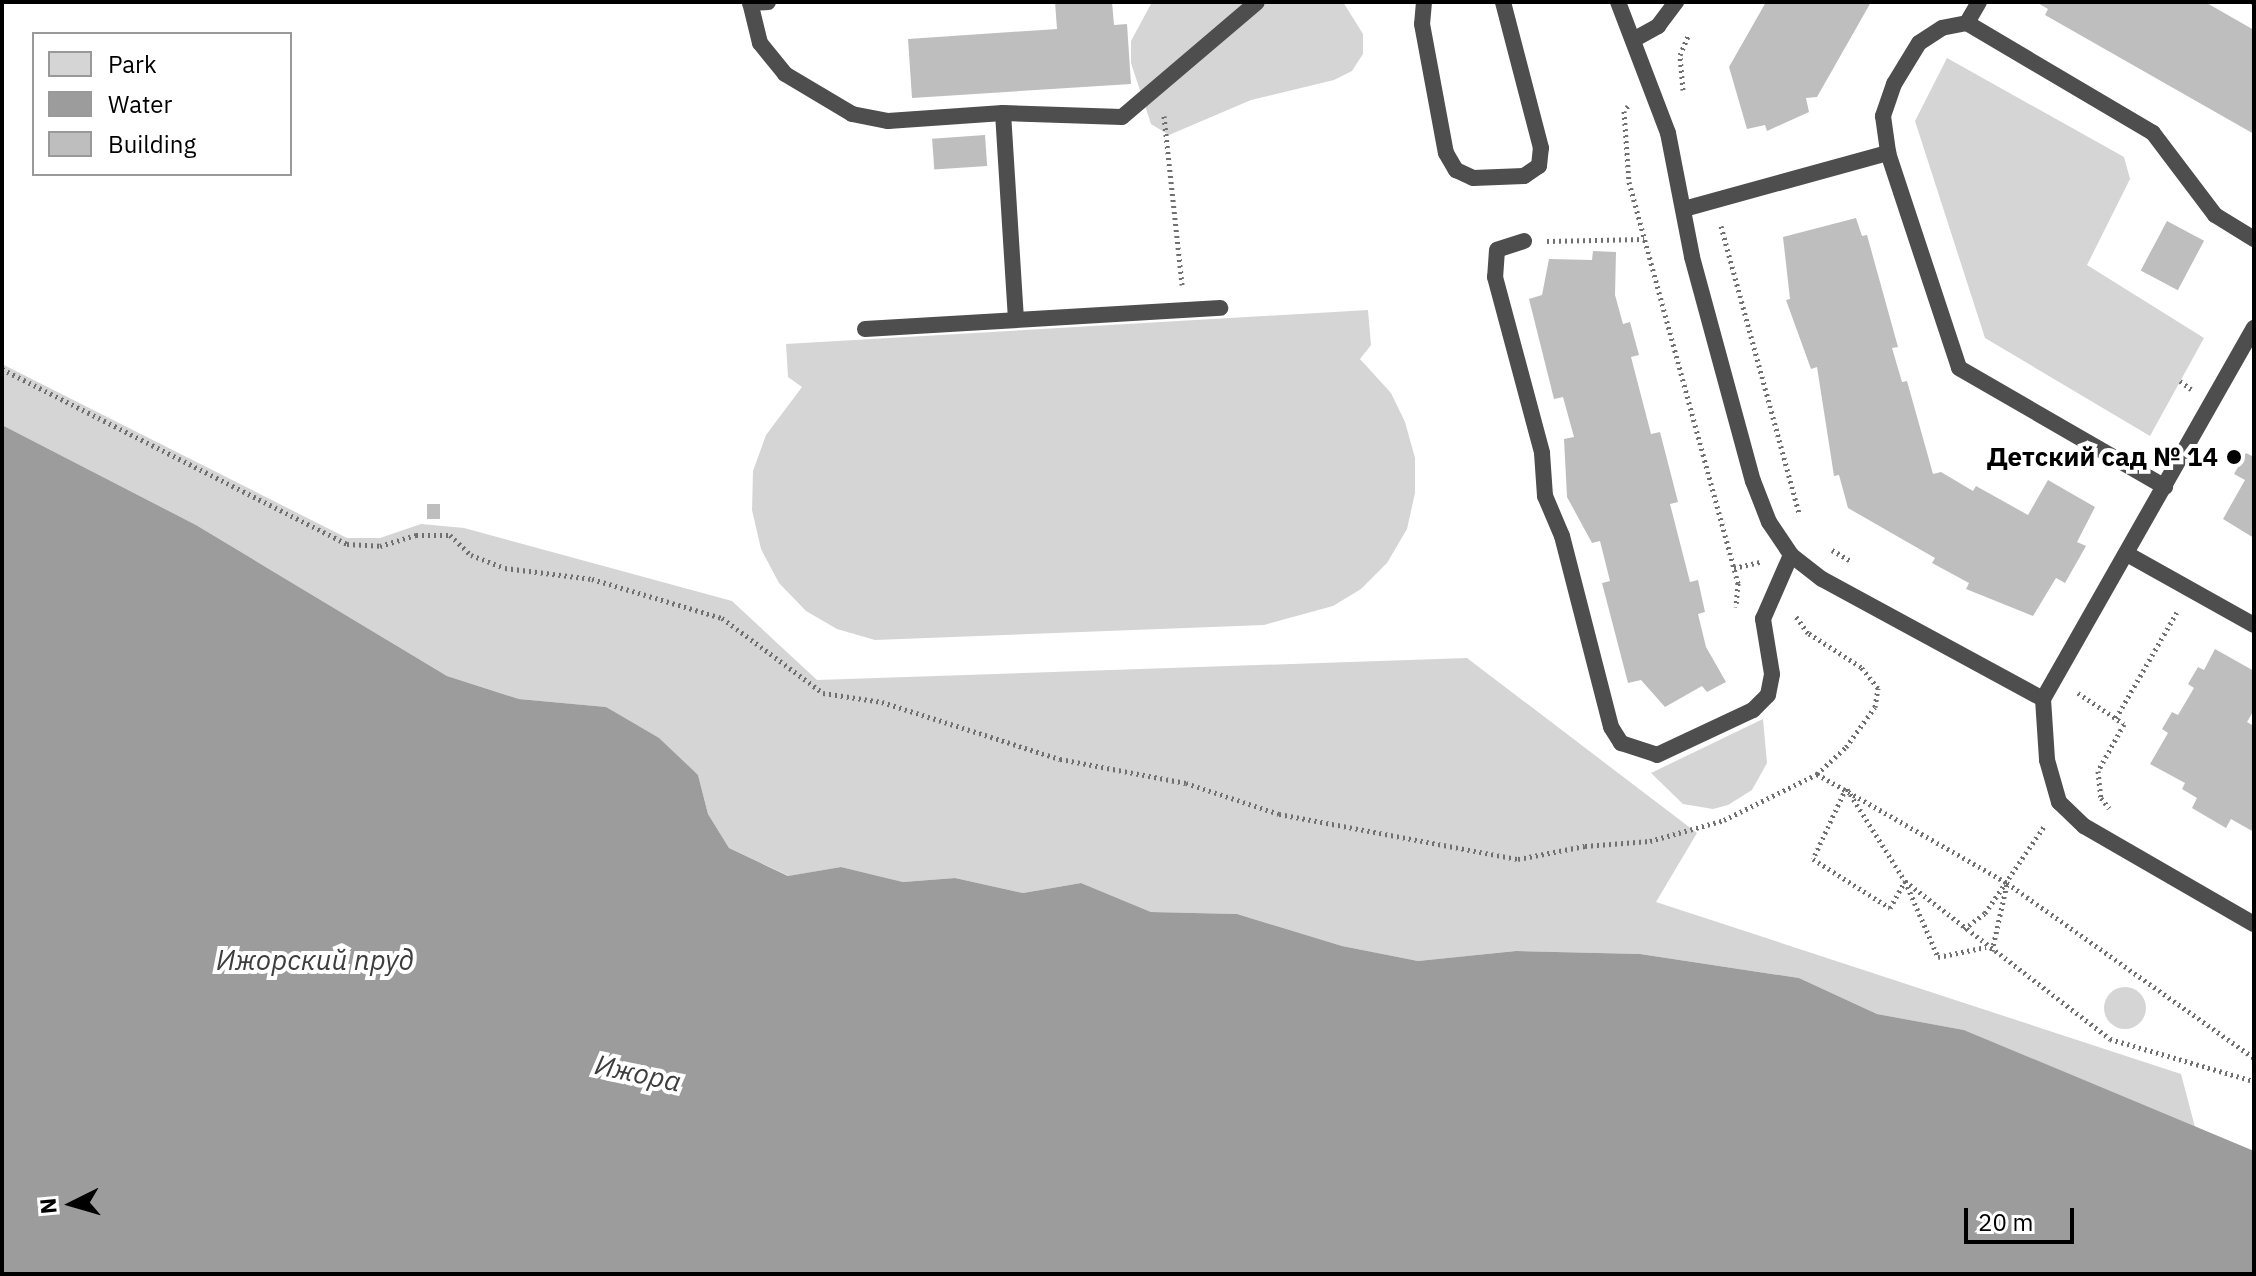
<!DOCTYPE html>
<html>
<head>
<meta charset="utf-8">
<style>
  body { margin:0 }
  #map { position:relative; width:2256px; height:1276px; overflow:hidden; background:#fff; font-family:"IBM Plex Sans",sans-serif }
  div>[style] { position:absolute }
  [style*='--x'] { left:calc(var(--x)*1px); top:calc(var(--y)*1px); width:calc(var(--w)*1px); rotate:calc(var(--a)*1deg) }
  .green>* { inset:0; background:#d5d5d5 }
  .round { border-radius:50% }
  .water>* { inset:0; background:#9c9c9c }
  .building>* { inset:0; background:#bebebe; transform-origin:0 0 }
  .path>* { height:5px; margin-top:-2.5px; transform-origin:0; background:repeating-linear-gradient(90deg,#707070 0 2px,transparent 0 6px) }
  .lane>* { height:16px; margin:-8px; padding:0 8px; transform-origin:8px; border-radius:8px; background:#4e4e4e }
  .dots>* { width:22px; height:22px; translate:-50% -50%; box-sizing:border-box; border:4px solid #fff; border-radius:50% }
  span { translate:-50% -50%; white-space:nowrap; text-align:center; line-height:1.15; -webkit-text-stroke:8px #fff; paint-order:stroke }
  .poi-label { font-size:26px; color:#000; font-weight:700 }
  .right { translate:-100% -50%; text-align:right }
  .water-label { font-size:28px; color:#3d3d3d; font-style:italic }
  .frame { position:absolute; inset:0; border:4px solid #000; pointer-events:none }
  .legend { position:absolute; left:32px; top:32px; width:260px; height:144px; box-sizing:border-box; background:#fff; border:2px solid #999; margin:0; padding:10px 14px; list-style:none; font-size:24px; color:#000 }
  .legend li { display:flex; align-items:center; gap:16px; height:40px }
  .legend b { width:40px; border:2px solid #999 }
  .north { position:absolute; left:32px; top:1164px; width:80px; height:80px; -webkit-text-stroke:6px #fff; paint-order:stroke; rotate:265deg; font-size:22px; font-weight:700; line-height:32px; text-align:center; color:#000 }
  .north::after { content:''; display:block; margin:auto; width:28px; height:36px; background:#000; clip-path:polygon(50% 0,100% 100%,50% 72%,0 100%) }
  .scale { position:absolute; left:1964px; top:1208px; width:110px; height:36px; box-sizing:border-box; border:4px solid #000; border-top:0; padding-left:10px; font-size:24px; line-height:28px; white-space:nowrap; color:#000; -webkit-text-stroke:6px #fff; paint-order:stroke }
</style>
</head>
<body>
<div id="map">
  <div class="green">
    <div style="clip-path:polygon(1152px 2px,1343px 2px,1363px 34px,1363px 54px,1352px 71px,1334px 80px,1251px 100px,1169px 135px,1151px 124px,1131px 63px,1131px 41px)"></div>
    <div style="clip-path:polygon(1947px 58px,2124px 157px,2130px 179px,2087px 265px,2204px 338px,2150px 436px,1985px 338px,1915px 121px)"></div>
    <div style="clip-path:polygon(1368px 310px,1371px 345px,1360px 359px,1391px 393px,1405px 422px,1415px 458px,1415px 493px,1407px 529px,1387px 563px,1361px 589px,1333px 606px,1264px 625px,875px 640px,837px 629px,806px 611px,779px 583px,761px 549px,752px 510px,753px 471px,766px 435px,802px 387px,788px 377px,786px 344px)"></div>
    <div style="clip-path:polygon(2px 364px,347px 538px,380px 538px,421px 524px,464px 528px,732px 601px,817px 680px,1467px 658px,1697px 833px,1656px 902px,2181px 1074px,2195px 1127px,1964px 1030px,1877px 1014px,1799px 978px,1640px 954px,1516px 951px,1418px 961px,1342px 946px,1237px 914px,1151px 912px,1081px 883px,1023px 893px,955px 878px,903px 882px,841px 867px,789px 876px,729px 848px,708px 814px,698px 775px,606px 707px,519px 699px,447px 676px,196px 525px,2px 425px)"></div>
    <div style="clip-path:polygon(1763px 719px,1767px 763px,1752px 790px,1728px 805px,1713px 809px,1683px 804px,1651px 773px)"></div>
    <div class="round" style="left:2104px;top:987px;width:42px;height:42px"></div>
  </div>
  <div class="water">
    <div style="clip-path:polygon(2px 425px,196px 525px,447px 676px,519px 699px,606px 707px,659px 738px,698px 775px,708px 814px,729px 848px,788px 876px,841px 867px,903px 882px,955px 878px,1023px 893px,1081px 883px,1151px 912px,1237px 914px,1342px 946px,1418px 961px,1516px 951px,1640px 954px,1799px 978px,1877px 1014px,1964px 1030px,2254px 1151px,2254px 1274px,2px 1274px)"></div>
  </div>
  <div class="building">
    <div style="clip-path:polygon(1055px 2px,1112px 2px,1114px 25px,1127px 24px,1131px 84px,912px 98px,908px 39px,1057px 29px)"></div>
    <div style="clip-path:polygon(1766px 2px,1871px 2px,1817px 97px,1806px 98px,1809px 112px,1767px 131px,1765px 125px,1747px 129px,1729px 67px)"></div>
    <div style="clip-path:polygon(2036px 2px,2205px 2px,2254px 30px,2254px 134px,2045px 15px,2048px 9px)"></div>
    <div style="left:985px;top:135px;width:31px;height:53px;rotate:86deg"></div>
    <div style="clip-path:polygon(1856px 218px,1862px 236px,1867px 235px,1898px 347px,1892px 348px,1902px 382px,1907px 381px,1933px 474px,1941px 472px,1973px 491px,1976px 486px,2028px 515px,2048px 480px,2095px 507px,2077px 542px,2086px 546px,2065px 583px,2056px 578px,2033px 616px,1966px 589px,1969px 583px,1932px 563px,1935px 558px,1848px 508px,1839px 475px,1834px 476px,1817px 367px,1811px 369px,1786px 300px,1790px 299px,1783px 237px)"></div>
    <div style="left:2167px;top:221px;width:42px;height:56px;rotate:28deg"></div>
    <div style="clip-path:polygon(1593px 251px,1616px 252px,1615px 295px,1623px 324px,1630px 322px,1639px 355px,1631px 357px,1651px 434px,1660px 432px,1678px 502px,1670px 504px,1690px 582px,1698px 580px,1705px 612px,1698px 614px,1706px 647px,1726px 682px,1707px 692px,1702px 686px,1665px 707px,1641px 680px,1628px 683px,1602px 583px,1610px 581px,1600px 541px,1592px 543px,1567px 497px,1564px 439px,1574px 437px,1563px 397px,1554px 399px,1529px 299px,1542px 295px,1549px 259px,1592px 260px)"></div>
    <div style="clip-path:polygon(2246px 453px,2254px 457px,2254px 538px,2223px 519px,2245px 480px,2234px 474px)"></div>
    <div style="left:440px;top:504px;width:15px;height:13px;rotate:90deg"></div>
    <div style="clip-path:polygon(2215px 649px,2254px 671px,2254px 710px,2247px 722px,2254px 726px,2254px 832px,2231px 819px,2226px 828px,2192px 808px,2197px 798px,2182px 789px,2185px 783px,2150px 764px,2168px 733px,2162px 729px,2172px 712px,2178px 715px,2194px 688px,2188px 684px,2198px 667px,2204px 670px)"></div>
  </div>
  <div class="path">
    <div style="--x:2253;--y:2;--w:1;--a:45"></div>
    <div style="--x:1683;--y:90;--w:35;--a:-95"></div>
    <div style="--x:1680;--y:55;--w:23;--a:-67"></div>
    <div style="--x:1628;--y:106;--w:6;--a:129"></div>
    <div style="--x:1624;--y:111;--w:71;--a:86"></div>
    <div style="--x:1629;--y:182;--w:416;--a:74.8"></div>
    <div style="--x:1738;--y:583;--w:24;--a:95"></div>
    <div style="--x:1164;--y:116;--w:170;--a:83.9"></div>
    <div style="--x:1721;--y:226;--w:298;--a:74.8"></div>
    <div style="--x:1547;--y:241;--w:97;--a:-1.2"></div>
    <div style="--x:2;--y:369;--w:387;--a:26.9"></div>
    <div style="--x:347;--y:544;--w:33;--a:3"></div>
    <div style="--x:380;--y:546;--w:38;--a:-17"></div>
    <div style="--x:416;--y:535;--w:34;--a:0"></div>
    <div style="--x:450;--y:535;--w:29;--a:44"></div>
    <div style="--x:471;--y:555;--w:36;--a:21"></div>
    <div style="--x:505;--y:568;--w:88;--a:7.2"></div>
    <div style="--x:592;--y:579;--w:136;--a:16.7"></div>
    <div style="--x:722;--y:618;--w:126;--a:36.6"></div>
    <div style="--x:823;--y:693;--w:60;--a:8.7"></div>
    <div style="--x:882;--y:702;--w:187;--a:17.8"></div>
    <div style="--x:1060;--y:759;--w:128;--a:10.8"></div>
    <div style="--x:1186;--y:783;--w:98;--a:18.4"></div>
    <div style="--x:1279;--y:814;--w:243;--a:10.7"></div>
    <div style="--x:1518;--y:859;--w:68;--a:-11"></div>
    <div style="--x:1585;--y:846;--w:65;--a:-4.4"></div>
    <div style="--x:1650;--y:841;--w:77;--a:-15.8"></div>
    <div style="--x:1724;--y:820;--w:104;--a:-26.3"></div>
    <div style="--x:1817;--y:774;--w:40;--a:-43"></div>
    <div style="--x:1846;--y:747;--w:49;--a:-54.1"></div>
    <div style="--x:1875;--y:707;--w:19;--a:-81"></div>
    <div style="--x:1878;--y:688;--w:27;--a:-129"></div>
    <div style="--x:1861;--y:667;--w:63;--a:-147.3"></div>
    <div style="--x:1808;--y:633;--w:22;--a:-126"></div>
    <div style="--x:2180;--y:381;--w:14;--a:36"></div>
    <div style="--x:1832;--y:550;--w:22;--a:30"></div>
    <div style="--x:1734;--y:568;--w:27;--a:-13"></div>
    <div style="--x:2078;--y:693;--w:55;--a:34"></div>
    <div style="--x:2124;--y:724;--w:54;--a:119"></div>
    <div style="--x:2098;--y:771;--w:27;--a:84"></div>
    <div style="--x:2101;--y:798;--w:13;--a:51"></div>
    <div style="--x:2116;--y:718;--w:122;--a:-60.1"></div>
    <div style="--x:1817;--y:774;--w:219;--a:29.8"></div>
    <div style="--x:2007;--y:883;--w:303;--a:35.3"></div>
    <div style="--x:1846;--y:788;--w:78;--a:114.9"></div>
    <div style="--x:1813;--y:859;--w:91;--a:32.5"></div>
    <div style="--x:1890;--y:908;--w:31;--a:-61"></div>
    <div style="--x:1905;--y:881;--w:259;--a:37.6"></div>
    <div style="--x:2110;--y:1039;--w:150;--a:16.3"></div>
    <div style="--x:1847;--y:789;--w:109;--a:57.8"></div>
    <div style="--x:1905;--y:881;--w:83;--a:66.5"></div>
    <div style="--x:1938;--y:957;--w:49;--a:-11.8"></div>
    <div style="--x:1964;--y:929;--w:26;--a:-37"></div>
    <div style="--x:1985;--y:913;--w:107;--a:-55.7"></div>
    <div style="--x:1992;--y:951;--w:69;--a:-77.4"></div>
  </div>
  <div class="lane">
    <div style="--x:750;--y:2;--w:42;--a:76.3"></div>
    <div style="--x:760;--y:43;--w:40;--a:51"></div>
    <div style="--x:785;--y:74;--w:78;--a:30.8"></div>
    <div style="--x:852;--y:114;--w:37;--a:11"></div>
    <div style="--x:888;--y:121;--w:115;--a:-4"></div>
    <div style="--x:1003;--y:113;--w:119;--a:1.9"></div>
    <div style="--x:1122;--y:117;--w:177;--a:-40.4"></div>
    <div style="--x:1424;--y:2;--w:22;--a:95"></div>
    <div style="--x:1422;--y:24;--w:131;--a:79.5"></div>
    <div style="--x:1446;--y:153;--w:20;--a:60"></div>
    <div style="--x:1456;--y:170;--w:19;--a:25"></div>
    <div style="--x:1473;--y:178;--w:51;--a:-2.2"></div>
    <div style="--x:1524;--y:176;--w:18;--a:-34"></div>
    <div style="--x:1539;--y:166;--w:18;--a:-84"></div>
    <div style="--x:1541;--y:148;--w:151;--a:-104.6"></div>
    <div style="--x:1618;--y:2;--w:140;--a:69.1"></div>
    <div style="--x:1668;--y:133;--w:126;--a:79"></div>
    <div style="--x:1692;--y:257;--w:232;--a:74.8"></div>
    <div style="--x:1753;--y:481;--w:44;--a:68.7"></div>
    <div style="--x:1769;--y:522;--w:40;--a:56"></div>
    <div style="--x:1791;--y:555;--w:39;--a:38"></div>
    <div style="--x:1822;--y:579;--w:251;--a:28.5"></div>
    <div style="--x:2043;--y:699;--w:61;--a:86.2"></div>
    <div style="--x:2047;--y:760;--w:44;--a:74.1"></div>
    <div style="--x:2059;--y:802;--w:35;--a:44"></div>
    <div style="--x:2084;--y:826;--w:196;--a:30"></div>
    <div style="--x:1979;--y:2;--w:24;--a:120"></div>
    <div style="--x:1967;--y:23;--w:216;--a:30.6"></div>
    <div style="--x:2153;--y:133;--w:103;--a:52.9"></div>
    <div style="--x:2215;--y:215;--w:46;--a:31.6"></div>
    <div style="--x:750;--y:3;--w:18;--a:-3"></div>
    <div style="--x:1967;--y:23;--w:25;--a:169"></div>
    <div style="--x:1942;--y:28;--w:27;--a:147"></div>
    <div style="--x:1919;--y:43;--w:48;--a:121.4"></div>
    <div style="--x:1894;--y:84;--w:34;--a:109"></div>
    <div style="--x:1883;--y:116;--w:37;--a:82"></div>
    <div style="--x:1888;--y:153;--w:226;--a:71.7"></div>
    <div style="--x:1959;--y:368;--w:238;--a:30"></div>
    <div style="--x:1633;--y:40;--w:29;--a:-29"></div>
    <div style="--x:1658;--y:26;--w:30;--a:-53"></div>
    <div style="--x:1003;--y:113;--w:207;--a:86.4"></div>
    <div style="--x:1684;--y:209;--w:212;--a:-15.4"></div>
    <div style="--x:1524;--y:241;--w:28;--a:162"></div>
    <div style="--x:1497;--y:250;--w:27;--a:94"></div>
    <div style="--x:1495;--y:277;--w:182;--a:75"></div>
    <div style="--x:1542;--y:453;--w:43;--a:86"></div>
    <div style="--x:1545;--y:496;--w:43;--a:67"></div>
    <div style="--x:1562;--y:536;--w:197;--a:75.6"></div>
    <div style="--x:1611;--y:727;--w:19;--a:58"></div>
    <div style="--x:1621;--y:743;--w:38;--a:18"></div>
    <div style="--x:1657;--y:755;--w:106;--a:-25.1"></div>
    <div style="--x:1753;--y:710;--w:21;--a:-45"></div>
    <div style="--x:1768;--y:695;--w:21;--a:-79"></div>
    <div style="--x:1772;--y:674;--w:56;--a:-99.3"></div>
    <div style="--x:1763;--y:619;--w:70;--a:-66.4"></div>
    <div style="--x:865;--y:329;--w:356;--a:-3.4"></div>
    <div style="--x:2127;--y:554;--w:145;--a:29.2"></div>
    <div style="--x:2043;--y:699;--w:427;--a:-60.4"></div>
  </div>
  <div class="dots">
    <div style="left:2234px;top:457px;background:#000"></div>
  </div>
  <div class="poi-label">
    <span class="right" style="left:2218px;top:457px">Детский сад № 14</span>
  </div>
  <div class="water-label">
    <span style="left:315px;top:960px">Ижорский пруд</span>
    <span style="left:638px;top:1073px;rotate:12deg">Ижора</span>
  </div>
  <div class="frame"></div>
  <ul class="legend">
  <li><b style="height:22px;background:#d5d5d5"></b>Park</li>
  <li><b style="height:22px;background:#9c9c9c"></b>Water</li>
  <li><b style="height:22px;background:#bebebe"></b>Building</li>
  </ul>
  <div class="north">N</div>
  <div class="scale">20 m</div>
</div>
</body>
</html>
